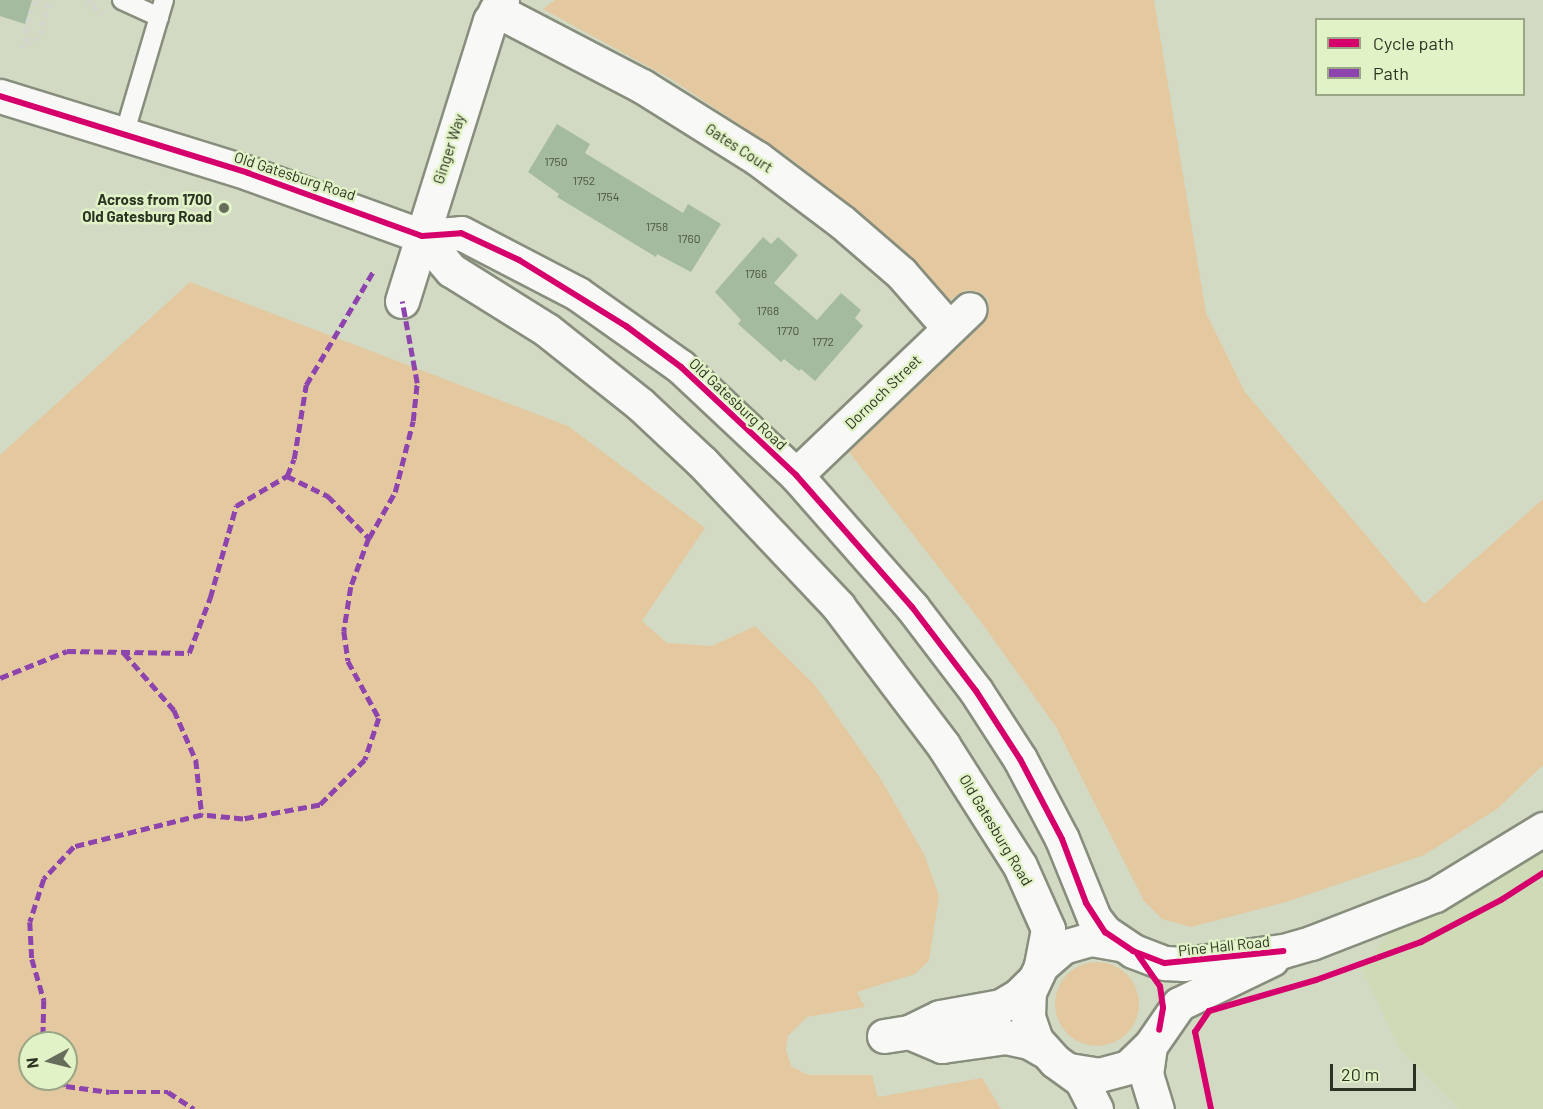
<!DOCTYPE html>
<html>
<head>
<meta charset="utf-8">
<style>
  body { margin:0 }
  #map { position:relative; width:1543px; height:1109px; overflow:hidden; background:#d2dac4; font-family:Barlow,sans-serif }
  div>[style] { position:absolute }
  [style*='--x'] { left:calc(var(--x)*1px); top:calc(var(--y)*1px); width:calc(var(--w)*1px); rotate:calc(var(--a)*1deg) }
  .built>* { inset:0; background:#cedbb6 }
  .green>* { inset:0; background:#e4c8a0 }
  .round { border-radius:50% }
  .building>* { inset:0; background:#a5bb9f }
  .path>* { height:4px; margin-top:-2px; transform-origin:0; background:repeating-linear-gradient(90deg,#d3d6ce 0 4.5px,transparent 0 9px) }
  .roads { filter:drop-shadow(2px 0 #888e7d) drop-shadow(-2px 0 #888e7d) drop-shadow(0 2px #888e7d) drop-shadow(0 -2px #888e7d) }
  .lane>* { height:18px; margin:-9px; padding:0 9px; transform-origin:9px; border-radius:9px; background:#f8f9f6 }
  .street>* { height:33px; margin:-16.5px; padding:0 16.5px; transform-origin:16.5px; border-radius:16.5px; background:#f8f9f6 }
  .secondary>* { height:33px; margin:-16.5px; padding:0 16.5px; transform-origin:16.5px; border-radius:16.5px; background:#f8f9f6 }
  .quiet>* { height:4.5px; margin-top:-2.25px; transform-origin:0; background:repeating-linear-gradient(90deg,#8e44ad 0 9px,transparent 0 13.5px) }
  .cycleway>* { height:6px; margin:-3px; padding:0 3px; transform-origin:3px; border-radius:3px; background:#d6006c }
  .dots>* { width:16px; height:16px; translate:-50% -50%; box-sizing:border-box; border:3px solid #e2f2c7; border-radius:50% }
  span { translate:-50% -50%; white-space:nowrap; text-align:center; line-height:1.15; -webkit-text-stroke:5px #e2f2c7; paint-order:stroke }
  .number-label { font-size:12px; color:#4b5542 }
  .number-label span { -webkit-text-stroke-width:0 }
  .street-label { font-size:15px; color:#2d3323 }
  .poi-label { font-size:15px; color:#2d3323; font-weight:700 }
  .right { translate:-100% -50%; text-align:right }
  .legend { position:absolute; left:1315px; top:18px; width:210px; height:78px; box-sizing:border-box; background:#e2f2c7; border:2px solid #9aa685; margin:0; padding:8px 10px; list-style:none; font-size:18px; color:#2d3323 }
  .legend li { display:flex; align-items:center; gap:12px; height:30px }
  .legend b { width:30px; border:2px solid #9aa685 }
  .north { position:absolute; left:18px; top:1031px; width:60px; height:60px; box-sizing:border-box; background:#e2f2c7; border:2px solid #9aa685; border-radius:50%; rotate:263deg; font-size:16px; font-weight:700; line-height:24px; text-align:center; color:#2d3323 }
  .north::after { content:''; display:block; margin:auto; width:21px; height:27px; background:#676d5b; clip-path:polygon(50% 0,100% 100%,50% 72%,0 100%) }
  .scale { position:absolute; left:1330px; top:1064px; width:86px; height:27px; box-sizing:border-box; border:3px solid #2d3323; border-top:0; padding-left:8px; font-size:18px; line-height:21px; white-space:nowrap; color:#2d3323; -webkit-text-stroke:4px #e2f2c7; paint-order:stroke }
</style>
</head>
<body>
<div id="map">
  <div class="built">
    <div style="clip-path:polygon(1543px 829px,1543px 1109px,1459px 1109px,1400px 1050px,1362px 969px,1408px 908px)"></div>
  </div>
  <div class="green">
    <div style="clip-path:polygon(555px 0,1154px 0,1206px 313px,1245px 392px,1424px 604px,1543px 499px,1543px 765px,1497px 809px,1424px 855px,1286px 902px,1191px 927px,1162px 919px,1144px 901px,1056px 727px,981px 622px,849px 452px,982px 325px,989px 310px,988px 299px,980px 292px,965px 290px,947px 302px,901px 251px,793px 160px,671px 79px,543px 9px)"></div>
    <div style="clip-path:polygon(evenodd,190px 282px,568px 426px,705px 528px,642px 621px,667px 643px,712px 646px,755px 626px,814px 684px,879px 776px,924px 854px,939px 896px,929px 961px,915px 974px,857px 992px,865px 1007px,807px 1017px,788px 1036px,786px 1050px,791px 1066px,808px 1075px,872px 1075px,878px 1097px,982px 1078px,1001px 1109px,0 1109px,0 455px,190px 282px,30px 1043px,66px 1043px,66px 1079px,30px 1079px,30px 1043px)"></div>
    <div class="round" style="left:1055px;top:962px;width:84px;height:84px"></div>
  </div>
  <div class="building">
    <div style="clip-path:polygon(0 0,32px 0,25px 24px,0 16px)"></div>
    <div style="clip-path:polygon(557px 124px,590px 144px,585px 153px,683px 213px,688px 204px,721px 224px,691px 272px,657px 254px,656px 257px,557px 197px,559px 194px,528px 172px)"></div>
    <div style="clip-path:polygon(763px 237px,771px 244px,778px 237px,798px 255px,774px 283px,817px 320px,841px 293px,861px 310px,855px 318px,863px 326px,815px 381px,801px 369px,799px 371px,784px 359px,781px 362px,738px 324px,741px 320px,715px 292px)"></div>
  </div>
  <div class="path">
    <div style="--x:87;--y:0;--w:21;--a:43"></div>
    <div style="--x:26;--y:42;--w:11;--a:-95"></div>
    <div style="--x:25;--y:31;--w:33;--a:-72"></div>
    <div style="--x:23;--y:49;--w:8;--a:-67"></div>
    <div style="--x:26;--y:42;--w:9;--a:-6"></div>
    <div style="--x:35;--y:41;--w:9;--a:-54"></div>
    <div style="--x:40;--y:34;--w:35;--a:-74"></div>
  </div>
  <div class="roads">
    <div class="lane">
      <div style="--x:122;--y:0;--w:41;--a:24.7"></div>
      <div style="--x:124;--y:135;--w:141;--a:-73.5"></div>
    </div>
    <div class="street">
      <div style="--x:496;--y:10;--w:165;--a:27.5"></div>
      <div style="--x:642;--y:86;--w:136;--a:32.1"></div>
      <div style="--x:757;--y:158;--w:106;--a:37"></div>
      <div style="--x:842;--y:222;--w:78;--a:40.8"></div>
      <div style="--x:901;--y:273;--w:73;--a:48.9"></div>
      <div style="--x:402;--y:301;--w:294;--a:-72.6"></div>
      <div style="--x:490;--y:21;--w:24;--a:-60"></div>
      <div style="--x:796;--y:475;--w:240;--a:-43.7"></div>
      <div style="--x:909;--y:1032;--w:36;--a:23"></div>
      <div style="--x:942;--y:1046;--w:65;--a:-8"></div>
      <div style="--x:1006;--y:1037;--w:24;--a:12"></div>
      <div style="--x:1029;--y:1042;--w:16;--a:30"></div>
      <div style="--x:884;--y:1036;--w:25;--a:-9"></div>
      <div style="--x:909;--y:1032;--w:34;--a:-26"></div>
      <div style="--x:940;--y:1017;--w:62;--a:-10.2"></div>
      <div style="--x:1001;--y:1006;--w:21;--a:-31"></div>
      <div style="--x:1019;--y:995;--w:20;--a:-45"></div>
    </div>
    <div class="secondary">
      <div style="--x:0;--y:96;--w:260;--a:17.2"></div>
      <div style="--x:248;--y:173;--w:185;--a:19.9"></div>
      <div style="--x:422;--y:236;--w:39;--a:-4"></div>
      <div style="--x:461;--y:233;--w:132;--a:27.5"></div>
      <div style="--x:578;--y:294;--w:126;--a:35.3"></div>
      <div style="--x:681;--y:367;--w:158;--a:43.2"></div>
      <div style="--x:796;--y:475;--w:176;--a:48.7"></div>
      <div style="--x:912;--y:607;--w:106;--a:52.7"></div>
      <div style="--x:976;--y:691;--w:81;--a:57.1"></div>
      <div style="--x:1020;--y:759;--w:90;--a:62.3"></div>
      <div style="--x:1062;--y:839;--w:85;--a:67.9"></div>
      <div style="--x:1094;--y:918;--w:18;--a:52"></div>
      <div style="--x:1105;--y:932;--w:34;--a:34"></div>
      <div style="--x:1133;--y:951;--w:34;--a:21"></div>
      <div style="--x:1165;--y:963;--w:19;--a:3"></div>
      <div style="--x:1184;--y:964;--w:100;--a:-7.5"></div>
      <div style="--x:1283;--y:951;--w:29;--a:-16"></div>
      <div style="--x:1311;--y:943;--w:133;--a:-21.2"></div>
      <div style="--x:1435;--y:895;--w:127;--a:-31.4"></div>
      <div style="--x:422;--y:236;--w:45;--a:49.5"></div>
      <div style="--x:451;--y:270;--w:113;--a:32"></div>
      <div style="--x:547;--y:330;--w:119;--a:38.5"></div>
      <div style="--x:640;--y:404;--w:86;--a:43.1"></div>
      <div style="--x:703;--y:463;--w:197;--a:46.6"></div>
      <div style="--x:838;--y:606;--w:174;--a:52.9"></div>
      <div style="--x:943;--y:745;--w:143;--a:57.5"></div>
      <div style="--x:1020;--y:866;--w:69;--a:66"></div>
      <div style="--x:1048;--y:929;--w:38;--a:101"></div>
      <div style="--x:1150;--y:1046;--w:28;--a:98"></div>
      <div style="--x:1146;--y:1074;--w:37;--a:73"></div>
      <div style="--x:1069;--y:1070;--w:30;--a:9"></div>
      <div style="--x:1099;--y:1075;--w:30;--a:-15"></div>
      <div style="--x:1128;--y:1067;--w:30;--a:-44"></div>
      <div style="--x:1150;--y:1046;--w:51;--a:-55.4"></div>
      <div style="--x:1179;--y:1004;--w:103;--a:-25.8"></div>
      <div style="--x:1096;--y:1109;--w:33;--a:-117"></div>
      <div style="--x:1081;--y:1080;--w:32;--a:-144"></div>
      <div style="--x:1055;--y:1061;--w:28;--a:-132"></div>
      <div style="--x:1036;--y:1040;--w:24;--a:-109"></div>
      <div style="--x:1028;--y:1017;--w:25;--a:-88"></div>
      <div style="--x:1029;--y:992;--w:29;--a:-65"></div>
      <div style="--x:1041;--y:966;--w:29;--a:-41"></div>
      <div style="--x:1063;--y:947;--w:29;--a:-16"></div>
      <div style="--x:1091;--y:939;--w:29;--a:10"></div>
    </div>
  </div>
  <div class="quiet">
    <div style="--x:287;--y:476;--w:18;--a:-68"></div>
    <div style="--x:294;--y:459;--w:75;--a:-80.8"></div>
    <div style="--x:306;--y:385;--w:134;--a:-59.4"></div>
    <div style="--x:369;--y:538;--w:53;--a:-60.5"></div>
    <div style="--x:395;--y:492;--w:73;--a:-75.8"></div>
    <div style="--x:413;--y:421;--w:38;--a:-84"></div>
    <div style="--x:417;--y:383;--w:83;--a:-100.4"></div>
    <div style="--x:124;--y:653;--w:76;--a:48.7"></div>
    <div style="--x:174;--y:710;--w:55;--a:66.3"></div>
    <div style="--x:196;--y:760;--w:55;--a:83.8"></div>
    <div style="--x:0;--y:678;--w:72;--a:-21.9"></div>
    <div style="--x:67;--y:651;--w:122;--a:0.9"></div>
    <div style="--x:189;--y:653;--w:59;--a:-69.1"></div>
    <div style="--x:210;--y:598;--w:96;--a:-74.2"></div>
    <div style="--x:236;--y:506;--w:59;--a:-30.5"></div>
    <div style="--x:287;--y:476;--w:46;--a:26"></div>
    <div style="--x:328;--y:496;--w:59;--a:45.7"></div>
    <div style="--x:369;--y:538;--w:52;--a:110.2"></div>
    <div style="--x:351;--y:587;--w:45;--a:99"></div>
    <div style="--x:344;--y:631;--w:30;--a:82"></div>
    <div style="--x:348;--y:661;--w:65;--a:61.5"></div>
    <div style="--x:379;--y:718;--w:44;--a:108.4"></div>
    <div style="--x:365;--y:760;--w:64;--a:135"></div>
    <div style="--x:320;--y:805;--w:78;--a:169.7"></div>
    <div style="--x:243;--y:819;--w:41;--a:-174.4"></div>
    <div style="--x:202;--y:815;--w:132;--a:166"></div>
    <div style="--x:74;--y:847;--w:44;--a:133.2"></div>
    <div style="--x:44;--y:879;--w:45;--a:108"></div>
    <div style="--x:30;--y:922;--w:37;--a:87"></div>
    <div style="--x:32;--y:959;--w:43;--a:73.7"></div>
    <div style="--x:44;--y:1000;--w:43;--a:91.3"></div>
    <div style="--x:62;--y:1079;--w:8;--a:60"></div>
    <div style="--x:66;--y:1086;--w:44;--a:7.8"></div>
    <div style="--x:110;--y:1092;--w:58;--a:0"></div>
    <div style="--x:168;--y:1092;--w:31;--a:33"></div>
  </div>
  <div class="cycleway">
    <div style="--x:0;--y:96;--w:260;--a:17.2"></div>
    <div style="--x:248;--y:173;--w:185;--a:19.9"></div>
    <div style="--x:422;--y:236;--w:39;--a:-4"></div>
    <div style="--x:461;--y:233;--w:64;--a:25"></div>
    <div style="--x:519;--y:260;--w:126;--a:31.7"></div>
    <div style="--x:626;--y:326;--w:69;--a:36.7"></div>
    <div style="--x:681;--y:367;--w:158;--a:43.2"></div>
    <div style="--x:796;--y:475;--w:176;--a:48.7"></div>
    <div style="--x:912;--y:607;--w:106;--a:52.7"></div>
    <div style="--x:976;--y:691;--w:81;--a:57.1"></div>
    <div style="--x:1020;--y:759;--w:90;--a:62.3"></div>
    <div style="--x:1062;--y:839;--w:68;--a:69.4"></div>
    <div style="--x:1086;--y:903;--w:35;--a:57"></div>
    <div style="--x:1105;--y:932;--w:34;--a:34"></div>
    <div style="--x:1133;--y:951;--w:34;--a:21"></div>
    <div style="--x:1165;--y:963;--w:119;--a:-5.8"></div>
    <div style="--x:1138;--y:955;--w:38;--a:55"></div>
    <div style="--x:1160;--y:986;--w:22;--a:82"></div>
    <div style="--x:1163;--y:1008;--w:22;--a:100"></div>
    <div style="--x:1211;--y:1109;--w:79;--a:-101.7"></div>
    <div style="--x:1195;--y:1032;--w:25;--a:-56"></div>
    <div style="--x:1209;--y:1011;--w:111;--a:-16.2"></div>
    <div style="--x:1316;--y:980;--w:112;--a:-19.9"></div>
    <div style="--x:1421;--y:942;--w:90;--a:-27.7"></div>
    <div style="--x:1501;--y:900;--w:50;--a:-32.7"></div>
  </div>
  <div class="dots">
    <div style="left:224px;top:208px;background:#676d5b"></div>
  </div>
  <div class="number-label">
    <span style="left:556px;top:162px">1750</span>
    <span style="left:584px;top:181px">1752</span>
    <span style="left:608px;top:197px">1754</span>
    <span style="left:657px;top:227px">1758</span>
    <span style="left:689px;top:239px">1760</span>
    <span style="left:756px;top:274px">1766</span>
    <span style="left:768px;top:311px">1768</span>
    <span style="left:788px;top:331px">1770</span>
    <span style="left:823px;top:342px">1772</span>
  </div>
  <div class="street-label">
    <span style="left:739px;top:148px;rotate:33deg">Gates Court</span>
    <span style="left:449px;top:149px;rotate:-72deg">Ginger Way</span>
    <span style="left:295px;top:176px;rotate:18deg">Old Gatesburg Road</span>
    <span style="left:883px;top:392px;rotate:-44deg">Dornoch Street</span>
    <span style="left:738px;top:404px;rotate:43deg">Old Gatesburg Road</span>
    <span style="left:996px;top:830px;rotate:59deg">Old Gatesburg Road</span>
    <span style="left:1224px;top:946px;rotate:-6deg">Pine Hall Road</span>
  </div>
  <div class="poi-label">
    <span class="right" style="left:212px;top:208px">Across from 1700<br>Old Gatesburg Road</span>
  </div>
  <ul class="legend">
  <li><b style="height:8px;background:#d6006c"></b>Cycle path</li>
  <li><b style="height:8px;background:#8e44ad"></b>Path</li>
  </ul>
  <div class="north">N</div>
  <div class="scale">20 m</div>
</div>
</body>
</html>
